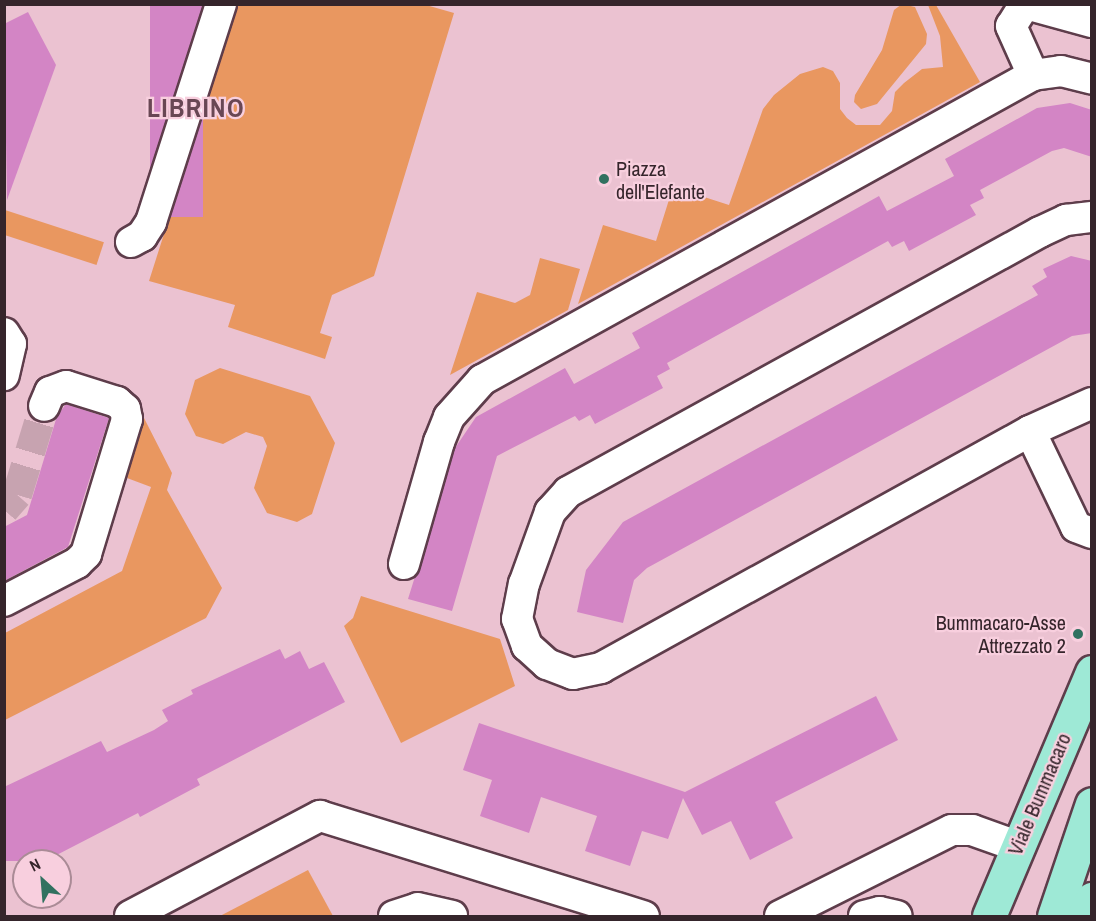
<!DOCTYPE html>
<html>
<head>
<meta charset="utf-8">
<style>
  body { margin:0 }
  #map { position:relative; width:1096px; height:921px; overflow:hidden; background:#ebc2d1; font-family:"Archivo Narrow",sans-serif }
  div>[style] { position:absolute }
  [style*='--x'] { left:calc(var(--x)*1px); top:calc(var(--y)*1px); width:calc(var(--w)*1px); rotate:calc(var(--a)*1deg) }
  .green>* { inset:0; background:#e99760; transform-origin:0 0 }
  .building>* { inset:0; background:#d385c5; transform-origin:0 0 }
  .minor-tunnel>* { height:30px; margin-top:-15px; transform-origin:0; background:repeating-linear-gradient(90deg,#c7a3b0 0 30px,transparent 0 45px) }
  .roads { filter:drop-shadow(2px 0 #5e3d4b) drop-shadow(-2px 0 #5e3d4b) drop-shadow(0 2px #5e3d4b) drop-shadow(0 -2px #5e3d4b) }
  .minor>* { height:30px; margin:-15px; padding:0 15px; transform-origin:15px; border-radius:15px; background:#fff }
  .major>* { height:33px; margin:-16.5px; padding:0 16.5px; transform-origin:16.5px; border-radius:16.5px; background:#9ee9d6 }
  .dots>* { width:16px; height:16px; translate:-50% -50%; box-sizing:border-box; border:3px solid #f8cfde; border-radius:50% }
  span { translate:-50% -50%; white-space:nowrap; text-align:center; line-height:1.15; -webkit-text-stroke:4.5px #f8cfde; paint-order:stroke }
  .poi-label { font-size:20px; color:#35252b }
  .left { translate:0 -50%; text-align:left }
  .right { translate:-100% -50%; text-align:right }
  .street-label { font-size:20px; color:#35252b }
  .district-label { font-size:26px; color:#694754; font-weight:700; letter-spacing:1.5px }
  .frame { position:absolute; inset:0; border:6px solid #35252b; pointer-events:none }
  .north { position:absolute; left:12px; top:849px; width:60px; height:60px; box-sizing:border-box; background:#f8cfde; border:2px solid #aa8b96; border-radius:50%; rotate:334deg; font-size:16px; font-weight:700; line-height:24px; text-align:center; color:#35252b }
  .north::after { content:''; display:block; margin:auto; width:21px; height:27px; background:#317160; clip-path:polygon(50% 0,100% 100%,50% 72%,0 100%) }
</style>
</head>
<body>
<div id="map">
  <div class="green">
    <div style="clip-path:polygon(902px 4px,915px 7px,927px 34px,926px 44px,877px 104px,861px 109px,854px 102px,855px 95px,882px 50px,894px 10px)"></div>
    <div style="clip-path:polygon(426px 5px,454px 13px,374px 276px,332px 295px,320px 333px,332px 337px,325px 359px,228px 327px,235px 305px,149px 281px,237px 5px)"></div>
    <div style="clip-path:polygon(928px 5px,936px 5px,980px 82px,578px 304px,603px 225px,656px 241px,673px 187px,729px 205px,763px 109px,774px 95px,800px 74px,823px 67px,833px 71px,840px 83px,840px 109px,847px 118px,856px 125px,880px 125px,892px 111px,895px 92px,904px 83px,922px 69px,943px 67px,940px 36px)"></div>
    <div style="left:5px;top:210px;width:104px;height:24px;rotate:18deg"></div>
    <div style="clip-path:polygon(540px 258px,580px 269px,568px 310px,450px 375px,477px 292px,515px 303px,530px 295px)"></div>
    <div style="clip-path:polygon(220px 368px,310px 396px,335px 443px,312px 514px,297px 522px,267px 513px,254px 488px,267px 446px,263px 437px,246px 432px,223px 444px,196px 436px,185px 414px,195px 380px)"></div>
    <div style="clip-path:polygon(144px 418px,172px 473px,167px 490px,222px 588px,206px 618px,5px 720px,5px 633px,122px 571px,151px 487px,127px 478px)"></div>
    <div style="clip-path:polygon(361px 596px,500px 639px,515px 686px,401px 743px,344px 626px,353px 618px)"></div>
    <div style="clip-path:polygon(308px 870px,333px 916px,220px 916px)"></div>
  </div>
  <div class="building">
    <div style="left:150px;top:4px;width:53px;height:213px"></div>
    <div style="clip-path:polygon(28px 12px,56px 65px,7px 200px,4px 24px)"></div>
    <div style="clip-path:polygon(1070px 103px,1092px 110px,1092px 157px,1064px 148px,1052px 151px,980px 190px,984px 198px,970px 205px,976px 215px,909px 251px,904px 241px,892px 247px,888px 241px,667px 363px,670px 369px,657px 376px,663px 388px,595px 424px,590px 415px,579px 421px,575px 416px,497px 456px,452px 611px,408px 599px,455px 448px,476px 417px,565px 368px,574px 384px,640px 348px,632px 333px,879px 196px,887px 211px,954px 176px,945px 159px,1037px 108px)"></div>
    <div style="clip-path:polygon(1071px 256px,1092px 261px,1092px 333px,1072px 336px,647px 568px,634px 580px,623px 623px,577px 612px,586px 570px,623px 522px,1038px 295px,1032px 286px,1047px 277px,1043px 269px)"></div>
    <div style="clip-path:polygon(66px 404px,109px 418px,68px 547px,4px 581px,4px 527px,27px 515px,57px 416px)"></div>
    <div style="clip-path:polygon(280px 649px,285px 659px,300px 651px,309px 669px,324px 662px,345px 702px,197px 779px,200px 785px,140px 817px,138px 813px,45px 861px,4px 861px,4px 787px,101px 741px,107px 752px,154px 730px,168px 721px,162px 710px,193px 694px,191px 690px)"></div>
    <div style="clip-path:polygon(876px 696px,898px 740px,775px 802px,793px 838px,750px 860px,731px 821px,702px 835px,683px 798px,668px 839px,642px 831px,630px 866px,585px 851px,597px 816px,541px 797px,529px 833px,480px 816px,492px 780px,463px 770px,479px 723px,685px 792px)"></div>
  </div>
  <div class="minor-tunnel">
    <div style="--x:4;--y:510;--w:20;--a:-49"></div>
    <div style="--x:17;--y:495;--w:93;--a:-73.1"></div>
  </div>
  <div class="roads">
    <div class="minor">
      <div style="--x:1025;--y:4;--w:26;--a:122"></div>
      <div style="--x:1011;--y:26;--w:54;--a:65.8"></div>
      <div style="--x:1026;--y:4;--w:68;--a:15.3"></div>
      <div style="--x:131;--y:242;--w:13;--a:-29"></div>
      <div style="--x:142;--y:236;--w:17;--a:-57"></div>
      <div style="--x:151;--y:222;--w:229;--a:-72.2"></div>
      <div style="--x:4;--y:333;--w:13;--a:58"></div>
      <div style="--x:11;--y:344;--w:32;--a:103"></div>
      <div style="--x:1092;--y:403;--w:68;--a:155.7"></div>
      <div style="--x:1030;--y:431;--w:106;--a:64.4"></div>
      <div style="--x:1076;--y:527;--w:17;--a:21"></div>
      <div style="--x:1030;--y:431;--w:490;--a:151.1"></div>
      <div style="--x:601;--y:668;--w:29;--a:168"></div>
      <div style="--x:573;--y:674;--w:28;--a:-159"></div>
      <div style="--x:547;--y:664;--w:27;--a:-138"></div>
      <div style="--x:527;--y:646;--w:29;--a:-110"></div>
      <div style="--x:517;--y:619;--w:36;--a:-79"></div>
      <div style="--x:524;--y:584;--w:77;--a:-70.1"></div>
      <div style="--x:550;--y:512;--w:27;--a:-48"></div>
      <div style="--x:568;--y:492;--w:539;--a:-28.85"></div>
      <div style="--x:1040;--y:232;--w:29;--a:-25"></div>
      <div style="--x:1066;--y:220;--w:26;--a:-7"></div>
      <div style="--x:404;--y:564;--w:127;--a:-74"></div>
      <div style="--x:439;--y:442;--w:27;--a:-68"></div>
      <div style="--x:449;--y:417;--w:50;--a:-48.3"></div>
      <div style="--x:482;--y:380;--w:630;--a:-28.97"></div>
      <div style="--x:1033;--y:75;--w:28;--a:-8"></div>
      <div style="--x:1061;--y:71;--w:32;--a:14"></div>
      <div style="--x:4;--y:601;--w:82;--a:-27.5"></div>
      <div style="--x:77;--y:563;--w:13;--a:-45"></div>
      <div style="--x:86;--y:554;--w:141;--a:-73.1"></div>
      <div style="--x:127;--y:419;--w:10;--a:-101"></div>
      <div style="--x:125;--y:409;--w:11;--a:-139"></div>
      <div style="--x:117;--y:402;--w:53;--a:-162.6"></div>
      <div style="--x:66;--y:386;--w:17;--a:159"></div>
      <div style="--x:50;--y:392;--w:15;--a:113"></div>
      <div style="--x:130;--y:916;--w:215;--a:-27.8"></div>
      <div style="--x:320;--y:816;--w:339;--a:17.2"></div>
      <div style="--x:394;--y:916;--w:25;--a:-18"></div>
      <div style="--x:418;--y:908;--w:35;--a:13"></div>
      <div style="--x:780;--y:916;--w:192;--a:-26.6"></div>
      <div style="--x:952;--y:830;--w:20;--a:0"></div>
      <div style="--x:972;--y:830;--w:48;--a:19.6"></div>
      <div style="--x:864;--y:916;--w:16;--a:-14"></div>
      <div style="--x:880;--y:912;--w:17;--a:13"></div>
    </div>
    <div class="major">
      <div style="--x:989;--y:916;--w:265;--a:-67.1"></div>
      <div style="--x:1054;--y:916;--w:118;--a:-71.3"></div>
      <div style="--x:1084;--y:916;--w:19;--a:-65"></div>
    </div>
  </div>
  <div class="dots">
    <div style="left:604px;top:179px;background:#317160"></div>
    <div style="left:1078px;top:634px;background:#317160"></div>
  </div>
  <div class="poi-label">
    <span class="left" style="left:616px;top:180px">Piazza<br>dell'Elefante</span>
    <span class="right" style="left:1066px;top:634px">Bummacaro-Asse<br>Attrezzato 2</span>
  </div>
  <div class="street-label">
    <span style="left:1039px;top:794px;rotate:-67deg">Viale Bummacaro</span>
  </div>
  <div class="district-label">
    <span style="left:196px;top:108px">LIBRINO</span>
  </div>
  <div class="frame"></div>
  <div class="north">N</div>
</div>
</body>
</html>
